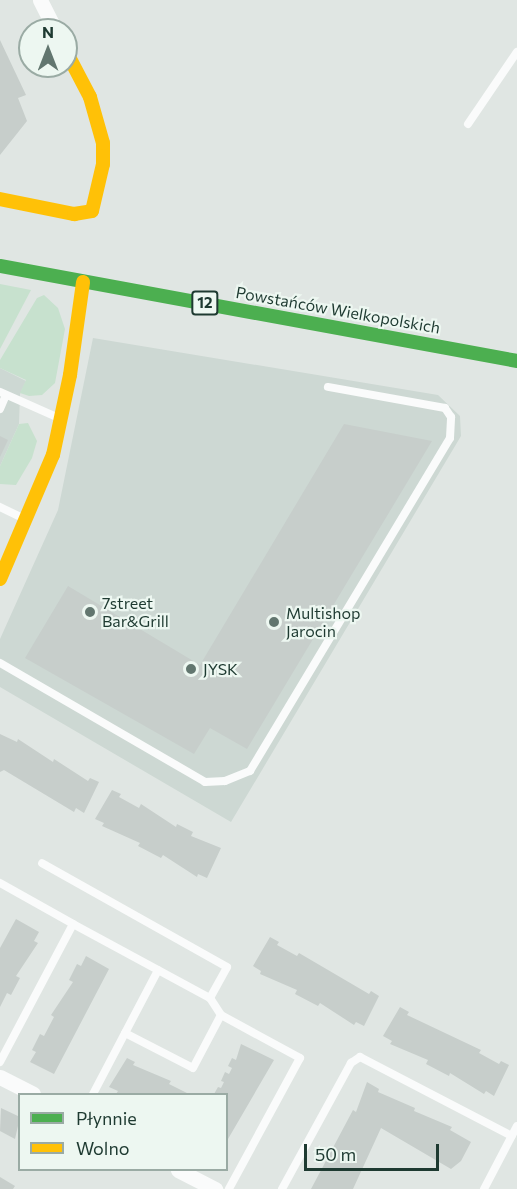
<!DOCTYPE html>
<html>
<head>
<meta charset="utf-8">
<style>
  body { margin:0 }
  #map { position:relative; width:517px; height:1189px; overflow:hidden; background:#e0e6e3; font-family:Commissioner,sans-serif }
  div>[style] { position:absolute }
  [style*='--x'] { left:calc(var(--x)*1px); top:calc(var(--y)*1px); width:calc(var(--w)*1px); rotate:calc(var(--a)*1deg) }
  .built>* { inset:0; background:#cdd8d3 }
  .green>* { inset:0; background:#c7e1ce }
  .building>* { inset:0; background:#c7cecb }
  .lane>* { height:8px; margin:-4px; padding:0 4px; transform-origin:4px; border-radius:4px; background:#fafbfb }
  .street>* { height:15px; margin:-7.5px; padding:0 7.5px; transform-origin:7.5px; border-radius:7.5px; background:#fafbfb }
  .fast>* { height:14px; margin:-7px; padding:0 7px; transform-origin:7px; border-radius:7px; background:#4caf50 }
  .slow>* { height:14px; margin:-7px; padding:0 7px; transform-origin:7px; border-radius:7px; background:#ffc107 }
  .dots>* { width:16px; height:16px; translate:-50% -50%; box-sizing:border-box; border:3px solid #edf7f1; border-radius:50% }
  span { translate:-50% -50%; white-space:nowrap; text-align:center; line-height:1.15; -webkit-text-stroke:4.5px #edf7f1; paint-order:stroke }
  .shield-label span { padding:2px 4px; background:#edf7f1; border:2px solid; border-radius:4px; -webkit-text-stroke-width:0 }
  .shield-label { font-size:15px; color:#1e3a31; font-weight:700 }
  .street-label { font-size:16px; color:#1e3a31 }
  .poi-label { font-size:16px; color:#1e3a31 }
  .left { translate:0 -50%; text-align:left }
  .legend { position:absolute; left:18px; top:1093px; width:210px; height:78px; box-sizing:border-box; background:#edf7f1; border:2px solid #9aaba4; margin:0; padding:8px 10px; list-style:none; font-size:18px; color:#1e3a31 }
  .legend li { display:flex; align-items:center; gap:12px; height:30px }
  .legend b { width:30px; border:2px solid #9aaba4 }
  .north { position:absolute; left:18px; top:18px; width:60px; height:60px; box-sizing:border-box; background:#edf7f1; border:2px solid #9aaba4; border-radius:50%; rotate:0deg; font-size:16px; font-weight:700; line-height:24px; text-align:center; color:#1e3a31 }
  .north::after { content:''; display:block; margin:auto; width:21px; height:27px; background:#62766f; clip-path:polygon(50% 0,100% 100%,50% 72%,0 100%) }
  .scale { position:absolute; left:304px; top:1144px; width:135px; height:27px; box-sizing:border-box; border:3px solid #1e3a31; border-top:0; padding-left:8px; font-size:18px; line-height:21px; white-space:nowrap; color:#1e3a31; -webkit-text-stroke:4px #edf7f1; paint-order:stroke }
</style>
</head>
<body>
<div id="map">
  <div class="built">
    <div style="clip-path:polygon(93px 338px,438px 395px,460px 416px,461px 436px,231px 822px,0 687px,0 639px,58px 510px)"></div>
    <div style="clip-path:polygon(0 368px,26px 381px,20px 394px,19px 424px,0 466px)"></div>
  </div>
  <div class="green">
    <div style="clip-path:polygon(0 284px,31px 290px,0 349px)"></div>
    <div style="clip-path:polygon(44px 295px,58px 308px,65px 329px,55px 383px,42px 395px,29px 396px,20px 393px,26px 380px,0 368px,0 360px,37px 298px)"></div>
    <div style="clip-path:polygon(28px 423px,37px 441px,32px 458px,16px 485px,0 484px,0 466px,19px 424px)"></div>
  </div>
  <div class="building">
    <div style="clip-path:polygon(0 40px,26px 95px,18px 98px,27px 121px,0 155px)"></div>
    <div style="clip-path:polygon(344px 424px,432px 441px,247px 749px,210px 728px,194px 754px,25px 658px,68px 586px,200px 665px)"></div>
    <div style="clip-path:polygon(0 436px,8px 440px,0 457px)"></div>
    <div style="clip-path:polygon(0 734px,17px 742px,18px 739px,53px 762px,54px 759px,88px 781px,90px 778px,99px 782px,84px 813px,76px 808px,74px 812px,4px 770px,0 772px)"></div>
    <div style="clip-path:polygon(112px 790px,121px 794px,119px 797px,139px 808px,141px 804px,176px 827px,177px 824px,193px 832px,191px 836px,221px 848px,207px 878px,198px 874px,197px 877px,163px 855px,161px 858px,138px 846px,140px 843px,102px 826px,104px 823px,95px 819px)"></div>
    <div style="clip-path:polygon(16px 919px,39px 932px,34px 941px,38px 943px,16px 976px,20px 978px,11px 995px,7px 993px,0 1007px,0 948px)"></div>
    <div style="clip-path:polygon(270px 937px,279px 942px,277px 945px,297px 956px,299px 953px,369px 994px,371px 991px,379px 996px,364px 1026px,356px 1022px,354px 1025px,320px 1003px,318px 1006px,295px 994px,297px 990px,260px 974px,261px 971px,253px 966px)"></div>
    <div style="clip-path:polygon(86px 956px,109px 969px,54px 1074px,30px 1062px,36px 1052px,32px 1050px,40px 1034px,44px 1036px,54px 1017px,51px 1015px,73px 982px,69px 980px,77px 964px,81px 966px)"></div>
    <div style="clip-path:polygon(400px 1007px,409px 1012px,407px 1015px,481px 1050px,479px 1053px,499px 1064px,501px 1061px,509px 1065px,494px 1096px,486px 1091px,484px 1094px,450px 1073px,449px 1076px,426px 1064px,428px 1060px,390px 1044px,392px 1041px,383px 1036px)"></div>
    <div style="clip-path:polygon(241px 1044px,274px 1060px,228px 1139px,226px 1094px,214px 1094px,218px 1087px,221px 1088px,224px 1082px,221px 1081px,225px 1072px,229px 1074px,232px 1068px,228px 1066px,232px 1058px,236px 1060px)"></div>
    <div style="clip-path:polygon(127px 1058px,135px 1062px,133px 1065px,171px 1081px,169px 1084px,189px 1094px,116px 1094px,118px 1091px,109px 1087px)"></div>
    <div style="clip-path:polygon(367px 1082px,379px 1089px,378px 1092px,415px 1108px,414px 1111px,452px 1127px,450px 1130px,471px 1142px,461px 1161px,451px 1169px,381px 1128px,353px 1189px,311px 1189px,353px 1110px,356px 1112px)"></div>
    <div style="clip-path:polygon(1px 1108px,20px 1117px,15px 1139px,0 1131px)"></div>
    <div style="clip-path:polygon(0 1177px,15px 1186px,13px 1189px,0 1189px)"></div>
  </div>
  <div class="lane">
    <div style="--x:468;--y:124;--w:87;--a:-55.8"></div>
    <div style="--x:0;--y:392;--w:64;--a:23.8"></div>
    <div style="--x:0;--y:409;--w:15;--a:-67"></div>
    <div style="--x:0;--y:507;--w:25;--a:26"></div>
    <div style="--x:0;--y:663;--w:237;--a:30.1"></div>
    <div style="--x:205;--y:782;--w:20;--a:-3"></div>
    <div style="--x:225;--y:781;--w:27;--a:-22"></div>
    <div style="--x:250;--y:771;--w:388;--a:-59"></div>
    <div style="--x:450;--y:438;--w:21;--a:-87"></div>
    <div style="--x:451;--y:417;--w:11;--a:-124"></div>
    <div style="--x:445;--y:408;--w:119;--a:-169.8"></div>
    <div style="--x:0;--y:883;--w:84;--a:29.3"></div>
    <div style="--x:210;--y:998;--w:20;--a:57"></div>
    <div style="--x:125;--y:1033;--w:76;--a:27.2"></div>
    <div style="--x:193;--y:1068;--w:60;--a:-62.2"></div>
    <div style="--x:221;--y:1015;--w:90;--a:28.6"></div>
    <div style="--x:300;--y:1058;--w:149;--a:118.5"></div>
    <div style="--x:0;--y:1062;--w:156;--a:-62.1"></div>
    <div style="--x:73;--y:924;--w:156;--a:28.4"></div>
    <div style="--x:210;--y:998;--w:35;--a:-61"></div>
    <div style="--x:227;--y:967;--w:212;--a:-150.7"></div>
    <div style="--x:93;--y:1094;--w:140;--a:-62.3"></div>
    <div style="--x:282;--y:1189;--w:144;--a:-61.3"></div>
    <div style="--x:351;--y:1063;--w:11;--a:-34"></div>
    <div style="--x:360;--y:1057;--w:171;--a:27.5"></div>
    <div style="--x:484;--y:1189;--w:71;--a:-62.4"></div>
  </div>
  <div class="street">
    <div style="--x:40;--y:0;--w:34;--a:63"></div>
    <div style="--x:0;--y:1077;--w:37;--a:27"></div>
    <div style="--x:178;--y:1170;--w:42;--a:27.2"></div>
  </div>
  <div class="fast">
    <div style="--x:0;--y:266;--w:526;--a:10.41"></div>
  </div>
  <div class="slow">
    <div style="--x:0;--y:199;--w:76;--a:11.5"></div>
    <div style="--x:74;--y:214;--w:18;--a:-9"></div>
    <div style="--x:92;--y:211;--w:48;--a:-76.8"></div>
    <div style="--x:103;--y:164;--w:21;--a:-90"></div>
    <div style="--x:103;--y:143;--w:48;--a:-105.8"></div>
    <div style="--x:90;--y:97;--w:52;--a:-117.6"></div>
    <div style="--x:0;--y:579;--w:135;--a:-66.9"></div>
    <div style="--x:53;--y:455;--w:82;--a:-78"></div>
    <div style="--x:70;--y:375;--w:94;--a:-82"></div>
  </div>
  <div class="dots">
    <div style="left:90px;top:612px;background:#62766f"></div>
    <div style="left:274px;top:622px;background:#62766f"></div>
    <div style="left:191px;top:669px;background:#62766f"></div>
  </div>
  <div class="shield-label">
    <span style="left:205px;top:303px">12</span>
  </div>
  <div class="street-label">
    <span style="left:338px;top:310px;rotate:10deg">Powstańców Wielkopolskich</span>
  </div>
  <div class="poi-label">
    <span class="left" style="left:102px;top:612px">7street<br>Bar&amp;Grill</span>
    <span class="left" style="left:286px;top:622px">Multishop<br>Jarocin</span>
    <span class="left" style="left:203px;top:669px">JYSK</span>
  </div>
  <ul class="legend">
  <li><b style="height:8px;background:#4caf50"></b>Płynnie</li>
  <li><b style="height:8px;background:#ffc107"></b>Wolno</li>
  </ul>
  <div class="north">N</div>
  <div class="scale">50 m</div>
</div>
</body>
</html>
